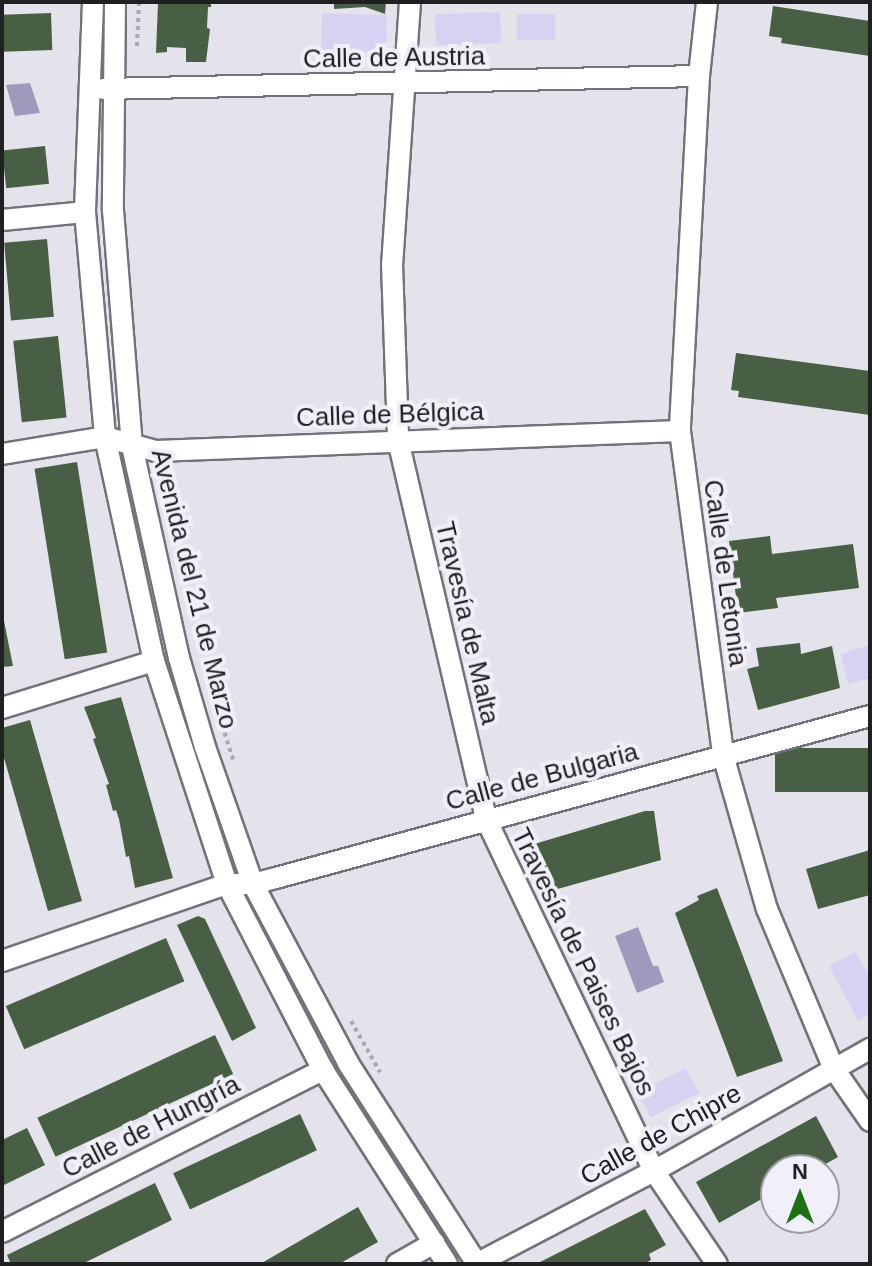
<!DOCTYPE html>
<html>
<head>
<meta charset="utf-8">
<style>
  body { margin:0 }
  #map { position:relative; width:872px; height:1266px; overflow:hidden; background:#e4e3ec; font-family:Arial,sans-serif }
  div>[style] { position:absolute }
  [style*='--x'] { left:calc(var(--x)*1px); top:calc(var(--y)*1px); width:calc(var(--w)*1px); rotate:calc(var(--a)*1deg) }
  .green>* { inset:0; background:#d7d2f2; transform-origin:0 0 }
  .water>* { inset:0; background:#9f9abb }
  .building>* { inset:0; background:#485e45; transform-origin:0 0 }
  .path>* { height:4px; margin-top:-2px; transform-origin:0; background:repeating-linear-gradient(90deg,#a9a8af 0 4px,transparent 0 8px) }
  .roads { filter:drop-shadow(2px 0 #73727a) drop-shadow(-2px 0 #73727a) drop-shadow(0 2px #73727a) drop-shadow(0 -2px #73727a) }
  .street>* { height:20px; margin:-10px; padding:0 10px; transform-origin:10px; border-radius:10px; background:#fff }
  span { translate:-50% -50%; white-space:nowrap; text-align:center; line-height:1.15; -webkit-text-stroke:8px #f1f0f9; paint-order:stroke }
  .street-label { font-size:26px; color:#201f22 }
  .frame { position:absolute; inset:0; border:4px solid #201f22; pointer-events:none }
  .north { position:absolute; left:760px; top:1154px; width:80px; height:80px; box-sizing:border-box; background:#f1f0f9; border:2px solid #9d9ca3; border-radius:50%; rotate:0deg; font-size:22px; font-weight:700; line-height:32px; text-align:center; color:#201f22 }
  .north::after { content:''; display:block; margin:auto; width:28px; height:36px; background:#1e6f16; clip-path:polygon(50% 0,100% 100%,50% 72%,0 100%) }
</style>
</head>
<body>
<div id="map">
  <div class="green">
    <div style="left:500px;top:12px;width:31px;height:65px;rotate:88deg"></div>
    <div style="left:322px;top:13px;width:65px;height:37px;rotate:2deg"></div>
    <div style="left:517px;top:14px;width:38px;height:26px"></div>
    <div style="clip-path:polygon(870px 645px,870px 678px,848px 684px,841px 654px)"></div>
    <div style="clip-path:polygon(855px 952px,870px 976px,870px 1013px,858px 1021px,829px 966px)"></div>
    <div style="left:686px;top:1068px;width:28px;height:54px;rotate:63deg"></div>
  </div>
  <div class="water">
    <div style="clip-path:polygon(30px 83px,40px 113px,15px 116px,6px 85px)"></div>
    <div style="clip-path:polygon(638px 927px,653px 966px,658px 966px,664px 982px,637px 993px,615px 936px)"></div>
  </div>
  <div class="building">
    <div style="clip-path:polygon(158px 2px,211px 2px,211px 7px,208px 7px,207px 28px,210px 29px,206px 62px,186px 62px,186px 48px,167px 47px,167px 52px,156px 53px)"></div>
    <div style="clip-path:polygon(334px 2px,386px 2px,385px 14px,365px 7px,334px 9px)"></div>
    <div style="clip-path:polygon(773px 6px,870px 21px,870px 56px,781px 43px,782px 38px,769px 36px)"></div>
    <div style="left:51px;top:13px;width:37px;height:49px;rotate:88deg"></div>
    <div style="left:45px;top:146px;width:38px;height:43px;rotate:84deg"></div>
    <div style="left:47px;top:239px;width:78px;height:43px;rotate:85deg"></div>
    <div style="left:58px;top:336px;width:82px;height:45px;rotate:84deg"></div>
    <div style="clip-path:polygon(736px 353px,870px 371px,870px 415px,738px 397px,739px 391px,731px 390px)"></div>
    <div style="left:77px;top:462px;width:193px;height:43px;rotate:81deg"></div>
    <div style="clip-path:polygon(770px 536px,772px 554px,853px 544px,859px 588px,776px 598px,778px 608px,738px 613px,729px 541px)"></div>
    <div style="clip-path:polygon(2px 611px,13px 666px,2px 667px)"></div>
    <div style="clip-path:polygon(800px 643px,801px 654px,832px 646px,840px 688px,758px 710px,747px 669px,759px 666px,756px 648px)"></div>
    <div style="clip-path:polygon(121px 697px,173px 878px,135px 888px,129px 856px,126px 857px,119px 819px,116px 810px,113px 811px,106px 785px,109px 784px,93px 739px,96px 738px,84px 707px)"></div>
    <div style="clip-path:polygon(30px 720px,82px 901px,48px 911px,2px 751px,2px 728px)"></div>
    <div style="left:870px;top:748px;width:44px;height:95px;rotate:90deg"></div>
    <div style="clip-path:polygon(645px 811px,654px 811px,661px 860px,547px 892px,545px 885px,540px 886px,531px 845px)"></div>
    <div style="clip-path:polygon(870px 850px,870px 895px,818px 909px,806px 869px)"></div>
    <div style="clip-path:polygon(717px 888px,783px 1061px,737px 1077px,675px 913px,699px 900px,697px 896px)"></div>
    <div style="clip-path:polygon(198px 916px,205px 919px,256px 1028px,232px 1041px,177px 925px)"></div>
    <div style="left:166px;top:938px;width:47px;height:174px;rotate:67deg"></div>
    <div style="left:215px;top:1035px;width:43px;height:196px;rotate:65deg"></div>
    <div style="left:300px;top:1114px;width:40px;height:140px;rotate:65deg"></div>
    <div style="clip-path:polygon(816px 1116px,838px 1157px,815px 1170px,776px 1170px,776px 1191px,719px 1223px,696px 1182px)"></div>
    <div style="clip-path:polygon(27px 1128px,45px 1165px,2px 1186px,2px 1140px)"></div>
    <div style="clip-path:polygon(155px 1183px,172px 1220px,82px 1264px,11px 1264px,7px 1255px)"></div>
    <div style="clip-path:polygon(358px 1207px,378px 1242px,339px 1264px,260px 1264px)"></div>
    <div style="clip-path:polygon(645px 1209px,666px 1245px,649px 1254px,651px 1260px,644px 1264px,536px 1264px)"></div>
  </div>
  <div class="path">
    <div style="--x:137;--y:46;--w:44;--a:-87.4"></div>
    <div style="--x:217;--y:710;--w:55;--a:71.9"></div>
    <div style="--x:351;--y:1021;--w:59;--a:60.4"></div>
  </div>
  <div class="roads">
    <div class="street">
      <div style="--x:93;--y:2;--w:210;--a:92.2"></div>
      <div style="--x:85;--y:212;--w:226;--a:84.9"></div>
      <div style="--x:105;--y:437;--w:229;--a:77.7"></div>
      <div style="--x:154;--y:661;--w:235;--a:71.9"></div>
      <div style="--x:227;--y:884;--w:209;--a:62.7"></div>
      <div style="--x:323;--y:1070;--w:230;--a:57.4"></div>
      <div style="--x:115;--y:2;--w:208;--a:90.6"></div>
      <div style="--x:113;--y:210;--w:237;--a:85.4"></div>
      <div style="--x:132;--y:446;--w:217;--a:77.5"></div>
      <div style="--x:179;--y:658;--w:93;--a:73.7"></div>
      <div style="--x:205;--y:747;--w:145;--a:70.7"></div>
      <div style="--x:253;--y:884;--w:203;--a:62"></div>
      <div style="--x:348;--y:1063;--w:239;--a:57.3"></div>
      <div style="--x:410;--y:2;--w:263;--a:93.9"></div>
      <div style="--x:392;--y:264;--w:176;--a:88"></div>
      <div style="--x:398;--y:440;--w:389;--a:76.9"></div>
      <div style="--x:486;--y:819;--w:390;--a:64.5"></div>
      <div style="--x:654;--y:1171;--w:112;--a:55.9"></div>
      <div style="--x:707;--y:2;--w:74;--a:96.2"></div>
      <div style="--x:699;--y:76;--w:356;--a:93.1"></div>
      <div style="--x:680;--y:431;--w:327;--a:82.4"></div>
      <div style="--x:723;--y:755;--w:160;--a:74.1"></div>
      <div style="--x:767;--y:909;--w:173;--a:67.3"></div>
      <div style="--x:834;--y:1069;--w:63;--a:55.3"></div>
      <div style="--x:103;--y:89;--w:596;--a:-1.25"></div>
      <div style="--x:2;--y:220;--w:83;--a:-5.5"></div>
      <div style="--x:2;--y:454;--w:104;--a:-9.4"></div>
      <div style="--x:105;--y:437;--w:53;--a:15.4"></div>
      <div style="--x:156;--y:451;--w:524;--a:-2.19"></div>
      <div style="--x:2;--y:708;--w:159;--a:-17.2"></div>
      <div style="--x:2;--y:961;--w:238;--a:-18.9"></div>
      <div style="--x:227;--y:884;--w:26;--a:0"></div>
      <div style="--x:253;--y:884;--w:24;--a:-15"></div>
      <div style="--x:276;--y:878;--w:616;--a:-15.26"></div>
      <div style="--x:2;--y:1232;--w:360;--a:-26.8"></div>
      <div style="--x:397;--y:1264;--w:43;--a:-29.6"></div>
      <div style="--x:476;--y:1264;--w:201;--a:-27.6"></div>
      <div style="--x:654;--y:1171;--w:248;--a:-29.5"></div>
    </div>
  </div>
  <div class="street-label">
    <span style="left:394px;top:58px;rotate:-1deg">Calle de Austria</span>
    <span style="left:390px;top:415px;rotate:-2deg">Calle de Bélgica</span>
    <span style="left:725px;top:573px;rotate:82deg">Calle de Letonia</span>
    <span style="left:194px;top:589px;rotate:76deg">Avenida del 21 de Marzo</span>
    <span style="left:467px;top:623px;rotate:77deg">Travesía de Malta</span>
    <span style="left:542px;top:777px;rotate:-15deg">Calle de Bulgaria</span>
    <span style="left:583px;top:962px;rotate:64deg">Travesía de Paises Bajos</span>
    <span style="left:151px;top:1127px;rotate:-27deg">Calle de Hungría</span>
    <span style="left:661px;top:1135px;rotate:-29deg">Calle de Chipre</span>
  </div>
  <div class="frame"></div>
  <div class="north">N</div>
</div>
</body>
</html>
